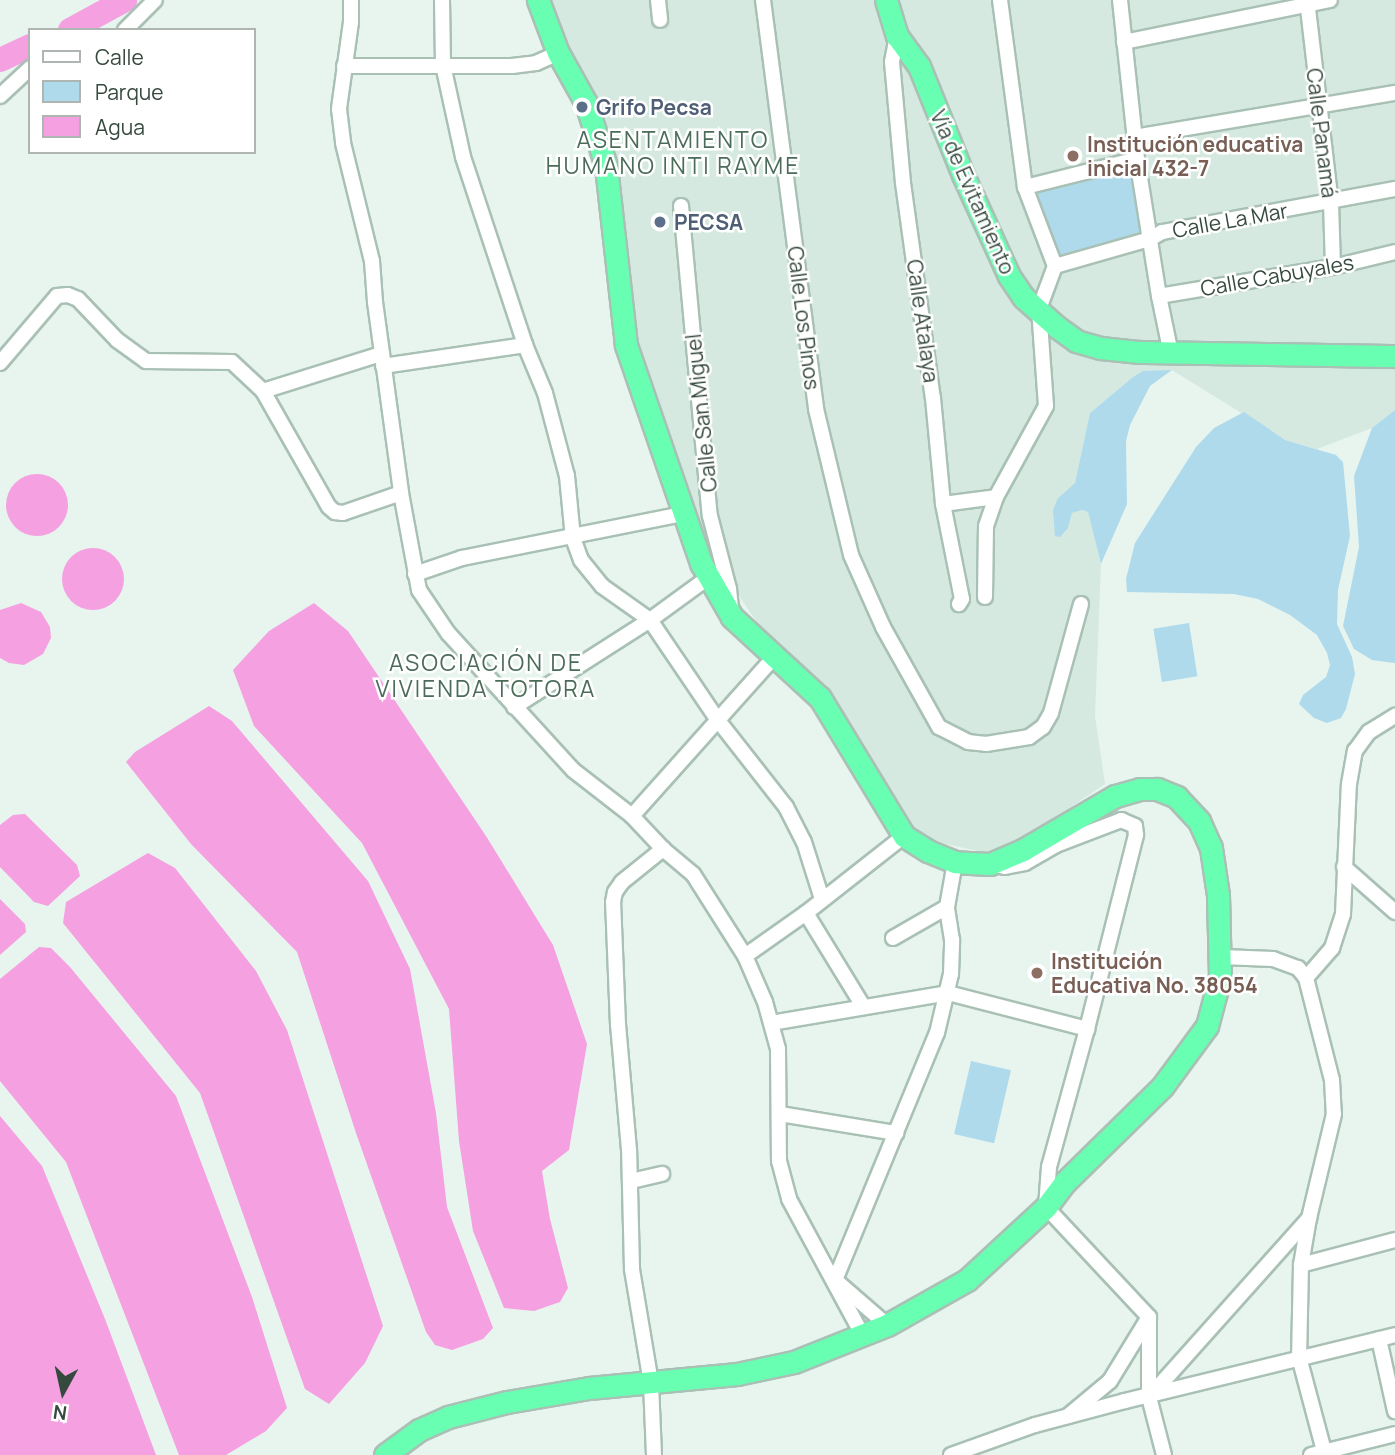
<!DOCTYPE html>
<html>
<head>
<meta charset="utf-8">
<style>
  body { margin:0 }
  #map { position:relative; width:1395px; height:1455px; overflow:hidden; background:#e8f5ef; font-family:Manrope,sans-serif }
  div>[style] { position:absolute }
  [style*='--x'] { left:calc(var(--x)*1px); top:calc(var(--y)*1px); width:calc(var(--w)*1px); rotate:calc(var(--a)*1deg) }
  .residential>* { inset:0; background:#d5e9e0 }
  .green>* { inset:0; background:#aedaec; transform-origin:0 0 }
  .water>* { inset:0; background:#f5a0e1 }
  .round { border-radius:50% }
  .river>* { height:24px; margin:-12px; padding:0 12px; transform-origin:12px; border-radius:12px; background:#f5a0e1 }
  .roads { filter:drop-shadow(2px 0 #a9c1b5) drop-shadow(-2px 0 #a9c1b5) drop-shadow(0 2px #a9c1b5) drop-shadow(0 -2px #a9c1b5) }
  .minor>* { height:14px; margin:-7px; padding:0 7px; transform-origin:7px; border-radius:7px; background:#fff }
  .highway>* { height:21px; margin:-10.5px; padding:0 10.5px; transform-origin:10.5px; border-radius:10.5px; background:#69ffb3 }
  .dots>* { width:19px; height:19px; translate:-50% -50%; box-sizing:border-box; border:4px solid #fff; border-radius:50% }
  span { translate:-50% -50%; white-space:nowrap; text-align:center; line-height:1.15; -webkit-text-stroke:5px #fff; paint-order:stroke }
  .service-label { font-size:21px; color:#4e5e75; font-weight:700 }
  .left { translate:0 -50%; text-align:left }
  .street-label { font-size:21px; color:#36493e }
  .education-label { font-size:21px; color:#785e54; font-weight:700 }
  .neighbourhood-label { font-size:23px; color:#4c6c5a; letter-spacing:2px }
  .legend { position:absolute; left:28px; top:28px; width:228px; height:126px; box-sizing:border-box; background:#fff; border:2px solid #afb6b2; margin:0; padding:9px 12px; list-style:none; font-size:21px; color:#36493e }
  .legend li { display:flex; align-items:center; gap:14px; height:35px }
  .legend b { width:35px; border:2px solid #afb6b2 }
  .north { position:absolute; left:28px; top:1357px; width:70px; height:70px; -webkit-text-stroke:5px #fff; paint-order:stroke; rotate:188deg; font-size:19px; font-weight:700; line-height:28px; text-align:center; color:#36493e }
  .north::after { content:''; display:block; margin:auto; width:24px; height:32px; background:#36493e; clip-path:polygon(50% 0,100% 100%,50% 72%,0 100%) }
</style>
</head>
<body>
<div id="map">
  <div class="residential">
    <div style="clip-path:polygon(547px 0,1395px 0,1395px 410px,1372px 428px,1317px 449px,1285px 440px,1172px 370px,1133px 377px,1090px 413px,1075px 483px,1058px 498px,1068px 528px,1072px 513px,1082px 510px,1088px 512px,1101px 564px,1095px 716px,1105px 784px,1015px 845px,983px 852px,931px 841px,909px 824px,826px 687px,758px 624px,708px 549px,633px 344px,609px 154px,600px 113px)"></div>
  </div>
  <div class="green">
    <div style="clip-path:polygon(1129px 166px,1143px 235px,1067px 257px,1059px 255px,1050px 247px,1034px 197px,1038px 190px)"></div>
    <div style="clip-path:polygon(1172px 370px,1150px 386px,1130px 425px,1126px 441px,1127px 504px,1101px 564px,1088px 512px,1082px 510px,1072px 513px,1068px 528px,1060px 537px,1055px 536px,1053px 510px,1058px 498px,1075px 483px,1090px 413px,1133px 377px,1143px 371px)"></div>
    <div style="clip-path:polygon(1395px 410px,1395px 663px,1394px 663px,1372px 660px,1354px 649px,1343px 626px,1359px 547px,1354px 476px,1372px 428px)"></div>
    <div style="clip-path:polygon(1244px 412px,1285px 440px,1336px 455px,1343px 462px,1350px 536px,1338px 590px,1337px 624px,1352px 657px,1355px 674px,1346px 709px,1341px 718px,1327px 723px,1314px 718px,1299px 704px,1303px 695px,1326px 677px,1330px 665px,1327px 653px,1317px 635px,1290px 615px,1258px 599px,1234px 594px,1127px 592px,1126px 579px,1135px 543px,1196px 447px,1214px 428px)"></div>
    <div style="left:1189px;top:623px;width:54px;height:36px;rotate:81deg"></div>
    <div style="left:971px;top:1061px;width:41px;height:75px;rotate:13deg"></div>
  </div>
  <div class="water">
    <div class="round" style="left:6px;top:474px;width:62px;height:62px"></div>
    <div class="round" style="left:62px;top:548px;width:62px;height:62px"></div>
    <div style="clip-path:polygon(21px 603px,41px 612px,50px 627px,51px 638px,43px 654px,24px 665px,9px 663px,0 658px,0 610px)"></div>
    <div style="clip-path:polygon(314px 603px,348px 631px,486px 836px,553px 945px,587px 1044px,569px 1150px,542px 1171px,550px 1219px,568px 1288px,560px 1302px,534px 1311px,504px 1308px,473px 1231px,459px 1141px,449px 1009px,362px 843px,254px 726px,233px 670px,269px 631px)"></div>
    <div style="clip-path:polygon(209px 706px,232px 721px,368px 881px,410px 969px,436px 1113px,447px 1207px,493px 1328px,483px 1339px,452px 1350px,435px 1345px,426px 1332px,356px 1133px,297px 952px,191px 844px,126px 762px,135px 752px)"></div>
    <div style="clip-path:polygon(25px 814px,77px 865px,80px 876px,48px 906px,34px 902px,0 867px,0 825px,13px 815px)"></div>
    <div style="clip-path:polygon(148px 853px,175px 868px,256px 971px,287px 1030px,383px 1326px,365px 1363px,329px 1404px,305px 1389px,200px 1093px,63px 923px,66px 902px)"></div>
    <div style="clip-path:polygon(0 899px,25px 924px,26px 932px,0 955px)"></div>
    <div style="clip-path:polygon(39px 947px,51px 948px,70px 967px,176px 1096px,252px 1297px,287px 1408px,266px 1431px,226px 1455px,179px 1455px,66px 1162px,0 1081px,0 979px)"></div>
    <div style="clip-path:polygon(0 1116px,42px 1166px,105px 1319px,156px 1455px,0 1455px)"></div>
  </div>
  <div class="river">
    <div style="--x:70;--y:30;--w:63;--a:-28.6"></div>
    <div style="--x:0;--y:60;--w:33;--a:-25"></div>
  </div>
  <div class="roads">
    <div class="minor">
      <div style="--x:351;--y:0;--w:22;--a:90"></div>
      <div style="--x:351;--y:22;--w:88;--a:97.9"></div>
      <div style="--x:339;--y:109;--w:34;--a:83"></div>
      <div style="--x:343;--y:143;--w:122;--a:76.2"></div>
      <div style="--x:372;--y:261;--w:41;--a:85.8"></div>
      <div style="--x:375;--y:302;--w:193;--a:82.2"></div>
      <div style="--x:401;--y:493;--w:99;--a:79.5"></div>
      <div style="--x:419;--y:590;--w:52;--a:56"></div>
      <div style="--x:448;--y:633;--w:185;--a:47.6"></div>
      <div style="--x:573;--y:770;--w:75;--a:37.9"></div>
      <div style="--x:632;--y:816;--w:45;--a:46.8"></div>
      <div style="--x:663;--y:849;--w:39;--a:40"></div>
      <div style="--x:693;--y:874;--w:97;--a:57.6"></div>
      <div style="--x:745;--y:956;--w:50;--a:66.5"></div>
      <div style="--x:765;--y:1002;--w:49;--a:74.5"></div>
      <div style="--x:778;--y:1049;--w:112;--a:89.5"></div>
      <div style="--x:779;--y:1161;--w:39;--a:75"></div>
      <div style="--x:789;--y:1199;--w:156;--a:61.6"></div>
      <div style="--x:442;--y:0;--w:65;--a:89.1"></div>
      <div style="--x:443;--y:65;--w:94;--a:77.7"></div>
      <div style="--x:463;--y:157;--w:198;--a:71.7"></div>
      <div style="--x:525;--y:345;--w:52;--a:67.4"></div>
      <div style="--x:545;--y:393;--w:86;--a:75.2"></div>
      <div style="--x:567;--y:476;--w:62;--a:84.5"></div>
      <div style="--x:573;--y:538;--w:23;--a:70"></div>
      <div style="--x:581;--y:560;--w:33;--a:51"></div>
      <div style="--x:602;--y:586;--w:59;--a:35.3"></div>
      <div style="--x:650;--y:620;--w:120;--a:55.9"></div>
      <div style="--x:717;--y:719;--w:112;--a:51.9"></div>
      <div style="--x:786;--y:807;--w:39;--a:63"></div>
      <div style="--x:804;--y:842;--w:60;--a:72.5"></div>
      <div style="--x:658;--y:0;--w:20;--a:84"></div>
      <div style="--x:763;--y:0;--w:412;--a:82.6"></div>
      <div style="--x:816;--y:409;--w:150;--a:76.5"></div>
      <div style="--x:851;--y:555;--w:79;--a:66"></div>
      <div style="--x:883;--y:627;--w:115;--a:60.8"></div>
      <div style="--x:939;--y:727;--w:33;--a:27"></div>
      <div style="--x:968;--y:742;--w:18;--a:6"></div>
      <div style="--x:986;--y:744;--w:44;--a:-9.2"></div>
      <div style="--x:1029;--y:737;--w:17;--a:-36"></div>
      <div style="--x:1043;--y:727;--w:16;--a:-60"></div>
      <div style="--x:1051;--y:713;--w:113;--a:-74.6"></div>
      <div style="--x:1000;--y:0;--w:189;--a:82.4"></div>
      <div style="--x:1025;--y:187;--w:85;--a:69.2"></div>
      <div style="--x:1055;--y:266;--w:99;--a:-15.9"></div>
      <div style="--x:1150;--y:239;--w:14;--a:-30"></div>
      <div style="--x:1162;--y:232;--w:237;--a:-10.5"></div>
      <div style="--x:1120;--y:0;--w:160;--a:83.9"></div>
      <div style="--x:1137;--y:159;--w:139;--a:80.9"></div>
      <div style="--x:1159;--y:296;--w:59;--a:78.3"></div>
      <div style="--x:1307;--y:0;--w:204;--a:83.3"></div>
      <div style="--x:1331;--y:203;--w:64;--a:88.2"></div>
      <div style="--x:125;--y:30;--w:42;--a:-45"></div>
      <div style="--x:897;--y:36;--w:26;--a:101"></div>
      <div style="--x:892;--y:62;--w:121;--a:84.8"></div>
      <div style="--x:903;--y:183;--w:217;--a:82.1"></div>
      <div style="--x:933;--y:398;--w:106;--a:84.6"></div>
      <div style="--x:943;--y:504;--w:97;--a:78.7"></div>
      <div style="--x:962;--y:599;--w:6;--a:121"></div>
      <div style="--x:1124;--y:42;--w:210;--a:-11.5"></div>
      <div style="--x:344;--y:66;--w:168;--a:0"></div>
      <div style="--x:512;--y:66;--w:24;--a:-7"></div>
      <div style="--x:536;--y:63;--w:24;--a:-24"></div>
      <div style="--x:0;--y:96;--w:41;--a:-43"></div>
      <div style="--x:1134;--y:137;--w:265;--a:-9.6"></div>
      <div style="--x:1025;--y:187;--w:115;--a:-14"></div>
      <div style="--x:681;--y:206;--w:311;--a:84.7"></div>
      <div style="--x:710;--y:516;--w:75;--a:75.4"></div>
      <div style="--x:729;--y:589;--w:20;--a:84"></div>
      <div style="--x:1159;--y:296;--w:176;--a:-9.5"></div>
      <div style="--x:1333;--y:267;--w:64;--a:-13.6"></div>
      <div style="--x:0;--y:363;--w:88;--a:-49.6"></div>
      <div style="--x:57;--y:296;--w:11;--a:-5"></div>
      <div style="--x:68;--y:295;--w:11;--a:22"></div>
      <div style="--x:78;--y:299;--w:57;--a:46.4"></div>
      <div style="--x:117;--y:340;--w:36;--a:36"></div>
      <div style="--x:146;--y:361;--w:86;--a:0.7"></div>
      <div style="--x:232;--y:362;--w:42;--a:43.1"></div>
      <div style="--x:263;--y:391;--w:133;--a:60.4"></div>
      <div style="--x:329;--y:507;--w:8;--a:40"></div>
      <div style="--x:335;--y:512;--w:8;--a:7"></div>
      <div style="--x:343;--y:513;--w:61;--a:-19"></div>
      <div style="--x:383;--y:366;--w:144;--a:-8.4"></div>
      <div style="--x:263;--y:391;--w:124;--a:-17.4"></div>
      <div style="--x:943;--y:504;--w:53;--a:-7.5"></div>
      <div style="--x:415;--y:574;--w:50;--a:-18.8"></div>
      <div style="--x:462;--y:558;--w:225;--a:-11.3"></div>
      <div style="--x:985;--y:597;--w:71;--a:-89.2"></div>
      <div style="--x:986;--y:526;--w:31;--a:-71"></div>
      <div style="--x:996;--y:497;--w:104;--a:-61.2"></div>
      <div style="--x:1046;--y:406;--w:97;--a:-94.1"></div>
      <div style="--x:1039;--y:309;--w:46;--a:-69.6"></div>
      <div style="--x:514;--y:707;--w:161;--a:-32.6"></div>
      <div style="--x:650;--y:620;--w:73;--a:-36.1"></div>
      <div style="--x:632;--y:816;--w:213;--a:-48.2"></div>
      <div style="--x:991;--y:864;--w:14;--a:12"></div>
      <div style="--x:1005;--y:867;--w:20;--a:-11"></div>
      <div style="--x:1025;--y:863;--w:36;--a:-30"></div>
      <div style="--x:1056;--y:845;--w:70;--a:-21"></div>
      <div style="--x:1121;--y:820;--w:15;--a:23"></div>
      <div style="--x:1135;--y:826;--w:9;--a:84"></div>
      <div style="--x:1136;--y:835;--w:200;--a:104.2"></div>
      <div style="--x:1087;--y:1029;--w:143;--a:105.4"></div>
      <div style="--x:1049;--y:1167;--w:40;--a:94.3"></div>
      <div style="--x:1046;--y:1207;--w:151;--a:46.9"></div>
      <div style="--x:1149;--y:1317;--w:75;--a:121.4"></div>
      <div style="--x:1110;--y:1381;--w:55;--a:140.2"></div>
      <div style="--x:1344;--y:867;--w:68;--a:41.4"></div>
      <div style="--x:806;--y:913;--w:109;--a:58.5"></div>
      <div style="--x:893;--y:938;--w:62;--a:-29.9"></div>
      <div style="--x:745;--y:956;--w:75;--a:-35.2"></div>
      <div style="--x:806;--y:913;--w:125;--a:-38.2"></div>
      <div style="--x:1222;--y:957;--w:51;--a:2.2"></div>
      <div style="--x:1273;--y:959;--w:27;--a:20"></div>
      <div style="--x:1298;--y:968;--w:13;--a:51"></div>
      <div style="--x:1306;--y:978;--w:105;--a:75.7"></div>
      <div style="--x:1332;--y:1080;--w:34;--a:87"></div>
      <div style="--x:1334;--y:1114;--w:107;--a:103.5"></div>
      <div style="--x:1309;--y:1218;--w:48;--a:99.7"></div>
      <div style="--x:1301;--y:1265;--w:92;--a:91.2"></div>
      <div style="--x:1299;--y:1357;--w:101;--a:75.1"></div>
      <div style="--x:1306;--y:978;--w:40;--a:-49"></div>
      <div style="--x:1332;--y:948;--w:36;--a:-72"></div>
      <div style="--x:1343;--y:914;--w:130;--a:-87.4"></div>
      <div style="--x:1349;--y:784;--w:34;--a:-80"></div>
      <div style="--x:1355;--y:751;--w:24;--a:-54"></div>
      <div style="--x:1369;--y:732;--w:31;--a:-32"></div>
      <div style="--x:771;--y:1023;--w:180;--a:-9.6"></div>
      <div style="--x:948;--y:993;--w:144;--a:14.5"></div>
      <div style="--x:780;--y:1114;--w:118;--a:9.3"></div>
      <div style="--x:631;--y:1181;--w:32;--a:-13"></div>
      <div style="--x:1301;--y:1265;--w:97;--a:-14.9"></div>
      <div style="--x:1149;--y:1318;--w:79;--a:90"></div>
      <div style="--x:1149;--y:1397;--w:60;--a:75.5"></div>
      <div style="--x:887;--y:1325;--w:69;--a:-139.1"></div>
      <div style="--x:835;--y:1280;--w:267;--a:-67.6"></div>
      <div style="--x:937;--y:1033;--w:61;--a:-76.7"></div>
      <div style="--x:951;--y:974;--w:34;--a:-88"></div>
      <div style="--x:952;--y:940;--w:33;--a:-99"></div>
      <div style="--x:947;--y:907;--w:46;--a:-79.9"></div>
      <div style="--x:1379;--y:1339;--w:74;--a:77.5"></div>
      <div style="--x:1150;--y:1396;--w:239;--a:-48.2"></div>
      <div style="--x:654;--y:1455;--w:72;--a:-92.4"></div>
      <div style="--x:651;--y:1383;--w:116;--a:-99.5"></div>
      <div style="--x:632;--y:1269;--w:119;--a:-91.4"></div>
      <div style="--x:629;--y:1150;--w:125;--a:-95"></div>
      <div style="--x:618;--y:1025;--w:123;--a:-92.3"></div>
      <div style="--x:613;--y:902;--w:10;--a:-79"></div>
      <div style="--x:615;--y:892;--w:12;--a:-55"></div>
      <div style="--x:622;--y:882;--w:53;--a:-38.8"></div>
      <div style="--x:951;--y:1455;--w:89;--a:-19.7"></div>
      <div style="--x:1035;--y:1425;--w:93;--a:-14.9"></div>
      <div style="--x:1125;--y:1401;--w:278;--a:-13.7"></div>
      <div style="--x:1311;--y:1455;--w:87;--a:-14"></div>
    </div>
    <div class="highway">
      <div style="--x:886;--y:0;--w:38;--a:73"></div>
      <div style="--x:897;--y:36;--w:37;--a:54"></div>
      <div style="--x:919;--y:66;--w:118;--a:68"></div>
      <div style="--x:963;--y:175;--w:111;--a:65.5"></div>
      <div style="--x:1009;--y:276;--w:25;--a:56"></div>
      <div style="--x:1023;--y:297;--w:45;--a:41.4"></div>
      <div style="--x:1057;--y:327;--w:24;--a:36"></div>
      <div style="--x:1076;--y:341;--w:26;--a:16"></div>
      <div style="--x:1101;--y:348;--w:39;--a:6"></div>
      <div style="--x:1140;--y:352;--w:255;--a:0.9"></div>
      <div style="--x:385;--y:1455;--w:42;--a:-36.3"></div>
      <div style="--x:419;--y:1430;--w:32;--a:-24"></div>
      <div style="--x:448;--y:1417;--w:61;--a:-14.3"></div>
      <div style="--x:507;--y:1402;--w:83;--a:-9.7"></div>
      <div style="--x:589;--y:1388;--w:149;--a:-5.4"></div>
      <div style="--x:737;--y:1374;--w:58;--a:-11.9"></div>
      <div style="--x:794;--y:1362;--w:100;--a:-21.7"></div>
      <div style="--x:887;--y:1325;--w:92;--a:-29.4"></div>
      <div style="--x:967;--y:1280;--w:108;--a:-42.7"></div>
      <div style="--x:1046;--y:1207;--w:31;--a:-53"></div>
      <div style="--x:1065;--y:1182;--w:136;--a:-44.4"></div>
      <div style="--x:1162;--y:1087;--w:76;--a:-53.6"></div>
      <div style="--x:1207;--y:1026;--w:51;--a:-75.1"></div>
      <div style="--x:1220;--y:977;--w:82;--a:-91.4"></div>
      <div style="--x:1218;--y:895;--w:48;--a:-98.5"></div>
      <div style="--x:1211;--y:848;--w:30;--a:-114"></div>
      <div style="--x:1199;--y:821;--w:33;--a:-133"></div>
      <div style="--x:1177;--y:797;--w:22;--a:-158"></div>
      <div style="--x:1157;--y:789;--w:17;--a:180"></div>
      <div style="--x:1140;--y:789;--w:26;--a:164"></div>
      <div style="--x:1115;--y:796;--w:107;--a:149.6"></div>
      <div style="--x:1023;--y:850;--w:36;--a:157"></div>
      <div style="--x:990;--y:864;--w:35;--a:-177"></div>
      <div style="--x:955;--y:862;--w:29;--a:-158"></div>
      <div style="--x:928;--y:851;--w:28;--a:-148"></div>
      <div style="--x:904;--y:836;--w:162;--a:-121.3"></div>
      <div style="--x:820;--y:698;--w:120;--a:-137.4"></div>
      <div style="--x:732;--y:617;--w:62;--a:-119.9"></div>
      <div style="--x:701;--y:563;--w:231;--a:-109"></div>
      <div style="--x:626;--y:345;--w:180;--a:-96.4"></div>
      <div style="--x:606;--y:166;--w:66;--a:-107.6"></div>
      <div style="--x:586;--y:103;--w:57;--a:-119.2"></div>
      <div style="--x:558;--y:53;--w:57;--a:-110.7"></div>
    </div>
  </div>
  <div class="dots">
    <div style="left:582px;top:107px;background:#5c6f8a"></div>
    <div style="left:1073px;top:156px;background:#8d6e63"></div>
    <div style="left:660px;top:222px;background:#5c6f8a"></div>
    <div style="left:1037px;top:973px;background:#8d6e63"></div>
  </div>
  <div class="service-label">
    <span class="left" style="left:596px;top:107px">Grifo Pecsa</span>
    <span class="left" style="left:674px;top:222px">PECSA</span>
  </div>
  <div class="street-label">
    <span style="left:1322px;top:133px;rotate:83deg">Calle Panamá</span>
    <span style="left:973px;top:192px;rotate:66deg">Vía de Evitamiento</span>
    <span style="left:1230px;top:220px;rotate:-10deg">Calle La Mar</span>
    <span style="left:1277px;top:275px;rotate:-10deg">Calle Cabuyales</span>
    <span style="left:804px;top:318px;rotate:83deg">Calle Los Pinos</span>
    <span style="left:923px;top:321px;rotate:82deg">Calle Atalaya</span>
    <span style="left:701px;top:413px;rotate:-96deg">Calle San Miguel</span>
  </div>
  <div class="education-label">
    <span class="left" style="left:1087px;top:156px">Institución educativa<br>inicial 432-7</span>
    <span class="left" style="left:1051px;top:973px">Institución<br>Educativa No. 38054</span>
  </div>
  <div class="neighbourhood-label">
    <span style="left:673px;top:152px">ASENTAMIENTO<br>HUMANO INTI RAYME</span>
    <span style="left:486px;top:675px">ASOCIACIÓN DE<br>VIVIENDA TOTORA</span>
  </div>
  <ul class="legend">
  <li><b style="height:9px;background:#fff"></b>Calle</li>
  <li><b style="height:19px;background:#aedaec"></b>Parque</li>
  <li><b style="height:19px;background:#f5a0e1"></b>Agua</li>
  </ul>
  <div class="north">N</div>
</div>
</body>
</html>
